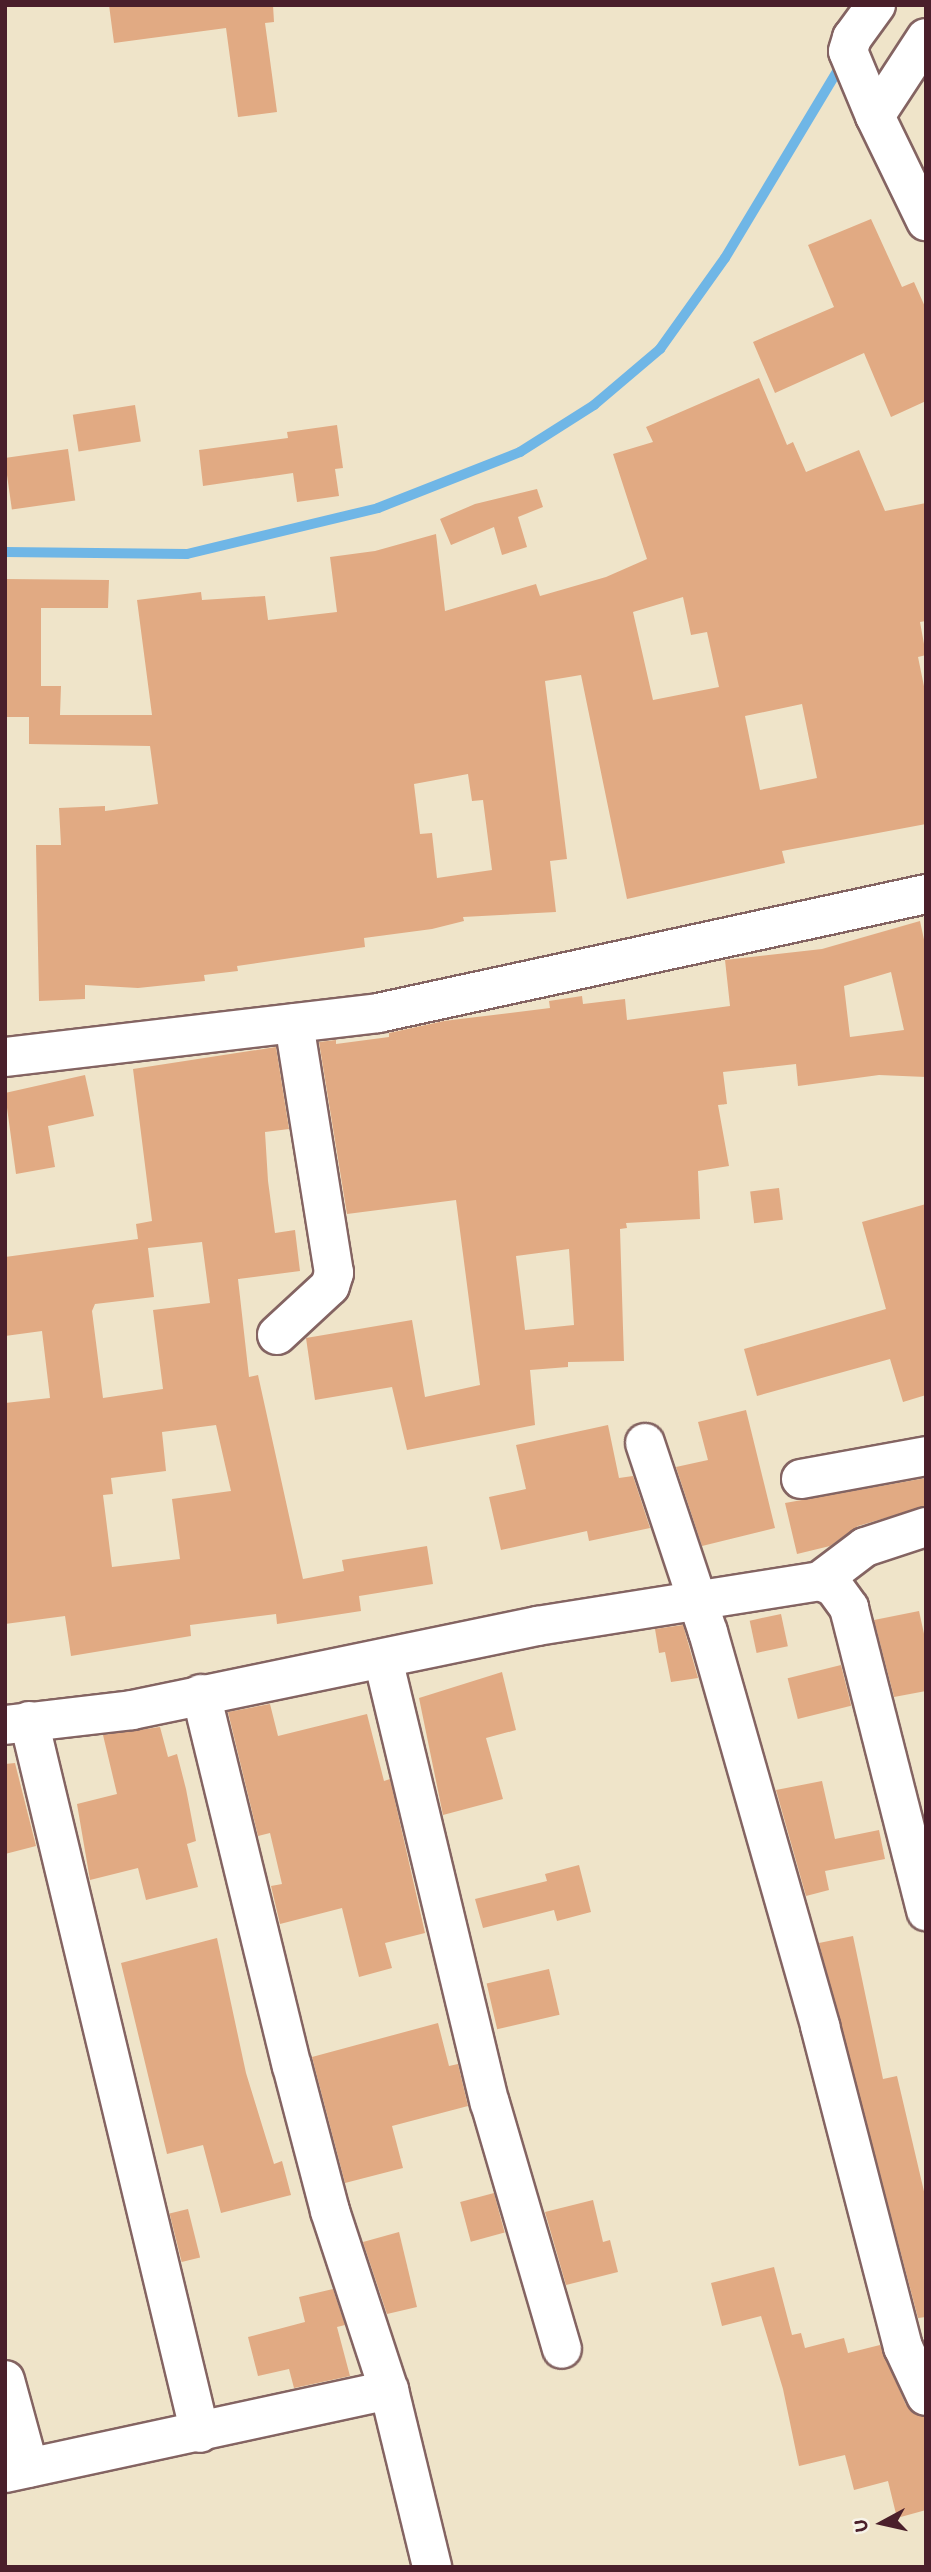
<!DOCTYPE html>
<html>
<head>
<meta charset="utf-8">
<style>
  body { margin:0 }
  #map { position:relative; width:931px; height:2572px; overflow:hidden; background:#efe4c9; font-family:Itim,sans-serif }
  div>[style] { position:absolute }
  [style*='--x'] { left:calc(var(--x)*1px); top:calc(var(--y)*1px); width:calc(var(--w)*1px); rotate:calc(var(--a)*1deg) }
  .stream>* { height:10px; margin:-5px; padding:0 5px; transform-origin:5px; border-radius:5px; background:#6fb6e6 }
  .building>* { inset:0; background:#e1aa83; transform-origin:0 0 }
  .roads { filter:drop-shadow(2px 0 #846462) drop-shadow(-2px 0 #846462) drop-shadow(0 2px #846462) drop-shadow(0 -2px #846462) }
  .minor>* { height:38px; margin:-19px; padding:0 19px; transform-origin:19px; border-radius:19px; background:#fff }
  span { translate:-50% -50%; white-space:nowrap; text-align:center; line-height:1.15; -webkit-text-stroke:6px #f7f3e8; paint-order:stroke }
  .frame { position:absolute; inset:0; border:7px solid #4a1f2b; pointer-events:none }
  .north { position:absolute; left:847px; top:2488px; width:70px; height:70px; -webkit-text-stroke:5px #f7f3e8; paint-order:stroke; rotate:262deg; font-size:19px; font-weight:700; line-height:28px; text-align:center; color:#4a1f2b }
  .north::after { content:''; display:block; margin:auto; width:24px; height:32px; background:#4a1f2b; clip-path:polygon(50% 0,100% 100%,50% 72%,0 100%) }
</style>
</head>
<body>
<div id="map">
  <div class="stream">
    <div style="--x:5;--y:552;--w:182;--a:0.6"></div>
    <div style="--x:187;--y:554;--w:196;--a:-13.5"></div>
    <div style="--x:378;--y:508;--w:153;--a:-21.5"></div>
    <div style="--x:520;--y:452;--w:88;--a:-32.4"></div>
    <div style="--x:594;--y:405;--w:87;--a:-40.3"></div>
    <div style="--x:660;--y:349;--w:112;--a:-54.5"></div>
    <div style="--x:725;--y:258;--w:227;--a:-59"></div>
  </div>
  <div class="building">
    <div style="clip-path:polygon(109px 5px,273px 5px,274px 22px,265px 23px,277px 112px,238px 117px,226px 28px,114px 43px)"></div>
    <div style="clip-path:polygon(871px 219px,902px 287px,914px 282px,926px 309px,926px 401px,891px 417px,864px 353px,775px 393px,753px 342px,834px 307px,808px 245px)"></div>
    <div style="clip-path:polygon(evenodd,759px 378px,787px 445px,793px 442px,806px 472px,859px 450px,885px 511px,926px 503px,926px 621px,920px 622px,926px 655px,918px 657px,926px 696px,926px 824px,782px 851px,785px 863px,627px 899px,581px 675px,545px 681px,567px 859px,550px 861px,556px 912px,463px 917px,464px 921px,432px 929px,364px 938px,365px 947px,237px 966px,238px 971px,204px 975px,205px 981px,138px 988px,85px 985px,85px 999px,39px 1001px,36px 845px,61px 845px,59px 808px,105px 806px,105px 811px,158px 804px,150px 746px,29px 744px,29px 717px,5px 717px,5px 579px,109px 580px,108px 608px,41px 608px,41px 686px,61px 686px,60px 715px,152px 715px,137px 600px,201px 592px,202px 600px,265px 596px,268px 620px,337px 612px,330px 557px,375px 551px,436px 534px,445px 611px,536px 584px,540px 596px,606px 577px,647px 559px,613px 454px,653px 442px,646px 427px,759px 378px,683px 597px,691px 635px,707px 632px,719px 687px,653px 700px,633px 612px,683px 597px,759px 378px,802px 704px,817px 778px,760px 790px,745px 716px,802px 704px,759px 378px,468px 774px,472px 801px,483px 800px,492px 870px,437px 878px,432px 833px,420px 834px,414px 784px,468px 774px)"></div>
    <div style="left:135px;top:405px;width:37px;height:63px;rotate:81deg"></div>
    <div style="clip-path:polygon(337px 425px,343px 468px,335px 469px,339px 496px,297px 502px,293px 473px,203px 486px,199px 450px,288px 438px,287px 432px)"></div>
    <div style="left:68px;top:449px;width:52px;height:64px;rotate:82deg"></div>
    <div style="clip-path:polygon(537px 489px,543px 507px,518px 517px,527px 547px,502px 555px,494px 527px,451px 545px,440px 519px,475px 504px)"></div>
    <div style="clip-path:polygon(evenodd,920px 921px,926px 949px,926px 1077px,879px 1075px,798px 1086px,796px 1064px,723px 1072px,727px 1104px,718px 1105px,729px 1166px,698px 1171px,700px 1219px,626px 1223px,627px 1228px,620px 1229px,624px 1361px,568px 1362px,568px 1367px,530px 1370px,535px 1425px,407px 1450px,392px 1387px,315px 1400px,306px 1338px,412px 1320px,425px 1397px,480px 1385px,456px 1200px,347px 1214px,319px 1042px,336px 1040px,336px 1044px,389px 1037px,389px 1033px,444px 1021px,550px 1008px,549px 1001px,582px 996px,583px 1004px,625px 999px,627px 1020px,730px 1006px,725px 960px,822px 949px,920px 921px,891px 972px,904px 1030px,850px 1037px,844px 986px,891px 972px,920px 921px,569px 1249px,574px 1325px,525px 1330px,516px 1256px,569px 1249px)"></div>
    <div style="clip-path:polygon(evenodd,276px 1047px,289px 1129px,265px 1132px,268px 1181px,275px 1233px,295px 1230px,300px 1271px,238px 1279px,249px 1377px,258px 1375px,303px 1579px,344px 1571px,342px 1560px,427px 1546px,433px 1584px,359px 1596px,361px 1611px,277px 1624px,276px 1614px,190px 1625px,191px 1636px,71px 1656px,65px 1616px,5px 1624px,5px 1403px,50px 1398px,42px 1331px,5px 1336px,5px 1257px,138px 1239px,136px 1224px,152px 1221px,133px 1069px,276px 1047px,202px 1242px,210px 1303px,153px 1310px,163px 1389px,103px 1398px,92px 1311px,95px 1304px,154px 1297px,148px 1248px,202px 1242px,276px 1047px,216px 1425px,231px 1491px,172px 1499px,180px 1559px,112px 1567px,103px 1495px,113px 1494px,111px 1478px,166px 1471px,162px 1432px,216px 1425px)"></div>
    <div style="clip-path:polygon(85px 1075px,94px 1116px,48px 1126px,55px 1167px,16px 1174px,5px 1093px)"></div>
    <div style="left:779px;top:1188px;width:32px;height:29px;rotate:83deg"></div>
    <div style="clip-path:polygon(926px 1204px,926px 1395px,903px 1402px,890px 1359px,757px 1396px,744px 1349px,886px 1309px,862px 1222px)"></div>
    <div style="clip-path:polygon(746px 1410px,775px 1528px,702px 1546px,676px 1467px,708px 1460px,698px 1422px)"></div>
    <div style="clip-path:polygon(608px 1425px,619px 1478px,633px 1476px,650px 1528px,589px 1541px,587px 1531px,501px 1550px,489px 1497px,526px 1489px,516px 1445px)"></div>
    <div style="clip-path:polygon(926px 1478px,926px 1506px,858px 1526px,830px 1546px,797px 1554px,785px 1503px)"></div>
    <div style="clip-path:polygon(919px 1611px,926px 1643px,926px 1691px,894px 1697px,874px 1620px)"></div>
    <div style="left:781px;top:1614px;width:33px;height:32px;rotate:78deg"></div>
    <div style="clip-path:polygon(683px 1625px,698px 1678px,671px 1682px,665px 1652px,659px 1653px,655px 1629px)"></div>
    <div style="left:841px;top:1665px;width:42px;height:55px;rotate:76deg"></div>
    <div style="clip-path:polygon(502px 1672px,516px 1730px,486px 1738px,503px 1799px,443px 1815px,419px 1698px)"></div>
    <div style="clip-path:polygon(270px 1704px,278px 1736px,367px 1714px,384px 1781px,390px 1779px,425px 1933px,385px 1943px,392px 1968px,359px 1977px,342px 1908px,280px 1924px,271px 1886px,282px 1884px,270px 1833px,258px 1836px,228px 1712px)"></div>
    <div style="clip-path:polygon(160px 1727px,168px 1757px,177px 1754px,186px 1789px,196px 1841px,187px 1844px,198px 1887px,146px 1900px,138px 1868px,90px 1880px,77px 1804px,117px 1794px,103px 1735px)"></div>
    <div style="clip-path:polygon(15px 1763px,36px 1846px,5px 1854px,5px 1764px)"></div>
    <div style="clip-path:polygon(822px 1781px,835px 1839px,879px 1830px,885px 1859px,825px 1871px,829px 1890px,806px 1896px,776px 1790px)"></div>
    <div style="clip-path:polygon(579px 1865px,591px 1912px,557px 1921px,554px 1910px,483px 1928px,475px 1899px,547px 1881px,545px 1874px)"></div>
    <div style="clip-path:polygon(853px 1936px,883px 2079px,897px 2076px,926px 2200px,926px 2317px,918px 2318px,819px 1943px)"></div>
    <div style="clip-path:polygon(217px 1938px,246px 2073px,274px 2164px,282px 2161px,291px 2195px,221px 2213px,203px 2145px,167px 2154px,121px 1963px)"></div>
    <div style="left:549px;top:1969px;width:47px;height:64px;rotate:77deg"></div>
    <div style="clip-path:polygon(438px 2023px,449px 2066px,458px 2064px,468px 2106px,392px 2126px,403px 2168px,345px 2183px,312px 2057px)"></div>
    <div style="left:494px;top:2193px;width:41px;height:35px;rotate:75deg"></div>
    <div style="clip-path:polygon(593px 2200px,603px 2242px,610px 2240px,618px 2272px,566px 2285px,545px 2212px)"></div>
    <div style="left:188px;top:2209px;width:50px;height:19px;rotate:76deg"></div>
    <div style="clip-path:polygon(399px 2232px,417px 2307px,387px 2314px,363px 2242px)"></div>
    <div style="clip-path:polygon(774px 2267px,792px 2335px,801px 2333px,805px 2348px,844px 2338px,848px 2353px,880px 2345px,906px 2405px,926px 2418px,926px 2510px,897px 2518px,888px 2481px,854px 2490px,845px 2455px,799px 2466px,783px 2389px,761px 2316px,722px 2326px,711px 2283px)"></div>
    <div style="clip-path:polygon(333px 2289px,345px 2325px,337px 2327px,350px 2376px,294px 2388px,289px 2369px,258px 2376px,248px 2337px,305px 2322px,299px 2297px)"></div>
  </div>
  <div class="roads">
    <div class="minor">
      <div style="--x:926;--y:38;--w:93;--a:123.2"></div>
      <div style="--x:875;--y:116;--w:117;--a:64.1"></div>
      <div style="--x:875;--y:116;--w:70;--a:-112.6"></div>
      <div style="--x:848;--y:51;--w:14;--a:-73"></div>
      <div style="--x:852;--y:38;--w:41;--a:-54"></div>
      <div style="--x:5;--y:1057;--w:376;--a:-6.7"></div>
      <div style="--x:378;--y:1013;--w:561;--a:-12.25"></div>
      <div style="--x:277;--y:1335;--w:72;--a:-42.8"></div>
      <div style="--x:330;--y:1286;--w:14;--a:-73"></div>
      <div style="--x:334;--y:1273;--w:253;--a:-99.1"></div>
      <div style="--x:645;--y:1443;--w:199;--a:71.6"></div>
      <div style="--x:708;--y:1632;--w:410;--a:74.1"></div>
      <div style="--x:820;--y:2026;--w:332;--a:75.5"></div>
      <div style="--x:903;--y:2347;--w:54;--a:64.9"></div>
      <div style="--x:801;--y:1479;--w:127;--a:-10.4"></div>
      <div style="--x:820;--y:1581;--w:56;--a:-37.1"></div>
      <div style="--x:865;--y:1547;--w:64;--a:-18.2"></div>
      <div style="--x:383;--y:1659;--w:457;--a:76.5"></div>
      <div style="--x:490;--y:2103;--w:256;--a:73.7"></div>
      <div style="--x:201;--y:1694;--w:383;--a:76.3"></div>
      <div style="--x:292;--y:2066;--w:150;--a:75.3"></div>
      <div style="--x:330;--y:2211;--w:188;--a:71.8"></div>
      <div style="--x:389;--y:2390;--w:182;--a:76.3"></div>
      <div style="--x:29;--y:1721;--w:732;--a:76.5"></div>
      <div style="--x:5;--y:1725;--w:128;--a:-6.7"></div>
      <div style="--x:132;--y:1710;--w:414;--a:-11.7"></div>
      <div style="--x:537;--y:1626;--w:287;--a:-9"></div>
      <div style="--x:820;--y:1581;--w:15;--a:23"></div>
      <div style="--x:834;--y:1587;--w:26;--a:54"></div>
      <div style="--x:849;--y:1608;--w:313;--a:75.7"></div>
      <div style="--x:5;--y:2380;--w:91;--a:74.7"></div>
      <div style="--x:5;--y:2473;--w:393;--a:-12.2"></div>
    </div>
  </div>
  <div class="frame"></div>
  <div class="north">U</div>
</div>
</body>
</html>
